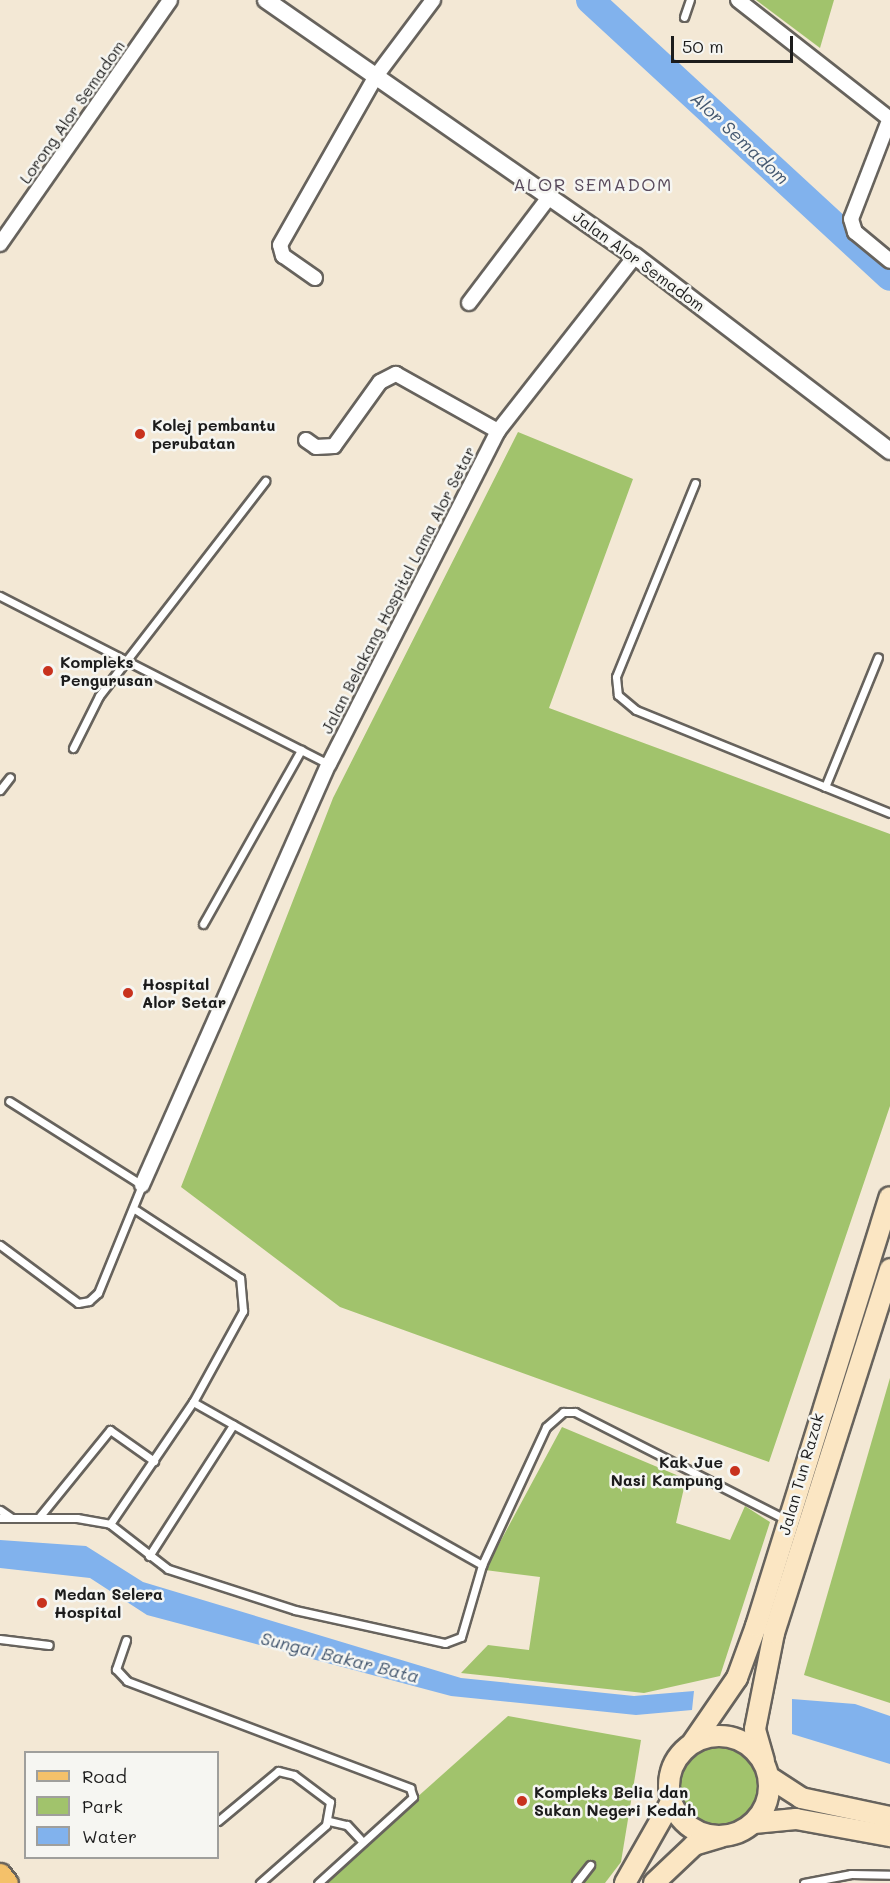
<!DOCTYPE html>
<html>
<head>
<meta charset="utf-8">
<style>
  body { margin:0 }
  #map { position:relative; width:890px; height:1883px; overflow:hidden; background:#f3e8d5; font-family:Mali,sans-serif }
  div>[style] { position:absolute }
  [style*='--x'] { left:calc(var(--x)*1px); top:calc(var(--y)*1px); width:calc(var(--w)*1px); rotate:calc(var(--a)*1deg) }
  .green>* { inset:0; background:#a1c36c }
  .round { border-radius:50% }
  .water>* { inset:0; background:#81b2ed }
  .river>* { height:28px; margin:-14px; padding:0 14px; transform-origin:14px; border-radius:14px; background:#81b2ed }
  .roads { filter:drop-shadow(2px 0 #67635d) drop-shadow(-2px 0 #67635d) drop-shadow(0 2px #67635d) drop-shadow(0 -2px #67635d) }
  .service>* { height:7px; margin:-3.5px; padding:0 3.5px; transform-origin:3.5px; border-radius:3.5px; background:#fff }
  .minor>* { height:14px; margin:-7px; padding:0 7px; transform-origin:7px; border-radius:7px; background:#fff }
  .tertiary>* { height:16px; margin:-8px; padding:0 8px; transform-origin:8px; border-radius:8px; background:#fff }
  .secondary>* { height:20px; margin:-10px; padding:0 10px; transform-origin:10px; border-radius:10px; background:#fbe6c3 }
  .secondary>.ring { margin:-10px; padding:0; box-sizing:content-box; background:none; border:20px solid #fbe6c3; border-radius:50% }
  .primary>* { height:21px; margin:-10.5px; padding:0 10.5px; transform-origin:10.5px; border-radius:10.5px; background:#f4c16a }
  .dots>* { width:16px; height:16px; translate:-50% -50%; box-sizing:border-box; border:3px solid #f6f6f2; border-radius:50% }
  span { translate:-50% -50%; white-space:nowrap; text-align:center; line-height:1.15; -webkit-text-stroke:5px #f6f6f2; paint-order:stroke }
  .street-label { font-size:16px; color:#1c1c1c }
  .poi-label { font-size:16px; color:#1c1c1c; font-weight:700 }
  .left { translate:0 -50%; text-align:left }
  .right { translate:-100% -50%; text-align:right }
  .water-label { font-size:18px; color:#445870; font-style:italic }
  .neighbourhood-label { font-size:18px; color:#594b5d; letter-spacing:1.5px }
  .legend { position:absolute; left:24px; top:1751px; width:195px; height:108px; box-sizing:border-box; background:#f6f6f2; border:2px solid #9f9f9c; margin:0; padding:8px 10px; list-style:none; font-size:18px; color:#1c1c1c }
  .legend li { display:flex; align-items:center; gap:12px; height:30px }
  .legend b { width:30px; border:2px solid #9f9f9c }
  .scale { position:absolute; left:671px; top:36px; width:122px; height:27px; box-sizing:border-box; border:3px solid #1c1c1c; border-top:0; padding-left:8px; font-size:18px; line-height:21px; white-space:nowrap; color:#1c1c1c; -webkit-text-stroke:4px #f6f6f2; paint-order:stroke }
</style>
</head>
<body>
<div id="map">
  <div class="green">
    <div style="clip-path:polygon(756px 0,834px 0,820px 48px)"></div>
    <div style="clip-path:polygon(518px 432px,633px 479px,549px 708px,890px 834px,890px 1106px,769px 1462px,340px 1307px,181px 1187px,333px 798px)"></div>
    <div style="clip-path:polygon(890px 1378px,890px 1703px,804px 1675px)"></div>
    <div style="clip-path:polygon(562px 1427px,686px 1479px,676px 1523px,730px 1540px,745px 1506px,770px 1522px,720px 1676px,644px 1693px,461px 1673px,488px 1645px,529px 1650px,540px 1577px,485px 1570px)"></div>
    <div style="clip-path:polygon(508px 1716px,641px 1740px,621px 1862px,605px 1883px,321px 1883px)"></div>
    <div class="round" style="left:676px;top:1743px;width:86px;height:86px"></div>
  </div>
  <div class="water">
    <div style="clip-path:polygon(0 1540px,86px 1546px,143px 1582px,461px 1678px,634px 1696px,694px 1691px,692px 1710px,636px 1715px,451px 1696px,147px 1615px,90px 1578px,0 1568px)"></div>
    <div style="clip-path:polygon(792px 1699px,855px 1704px,890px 1716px,890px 1764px,792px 1734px)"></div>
  </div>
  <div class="river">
    <div style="--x:590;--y:0;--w:408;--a:42.7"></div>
  </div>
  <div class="roads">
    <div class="service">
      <div style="--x:684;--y:17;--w:18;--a:-71"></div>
      <div style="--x:695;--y:483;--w:209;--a:112.2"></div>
      <div style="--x:616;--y:677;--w:18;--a:84"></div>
      <div style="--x:618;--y:695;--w:23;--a:40"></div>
      <div style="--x:636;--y:710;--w:274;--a:22.1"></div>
      <div style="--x:0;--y:596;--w:369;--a:27.1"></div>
      <div style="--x:73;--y:748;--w:58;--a:-63.4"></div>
      <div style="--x:99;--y:696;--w:272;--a:-52.3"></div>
      <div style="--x:825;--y:787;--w:140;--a:-67.8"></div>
      <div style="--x:0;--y:790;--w:16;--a:-52"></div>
      <div style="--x:203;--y:924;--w:200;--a:-60.6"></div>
      <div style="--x:0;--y:1245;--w:97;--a:36.6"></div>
      <div style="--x:78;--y:1303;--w:11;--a:-10"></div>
      <div style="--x:89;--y:1301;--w:12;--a:-42"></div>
      <div style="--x:98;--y:1293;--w:117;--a:-67.8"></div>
      <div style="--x:142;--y:1185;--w:157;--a:-147.7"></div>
      <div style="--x:193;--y:1402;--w:332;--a:29.4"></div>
      <div style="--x:0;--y:1510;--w:14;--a:34"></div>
      <div style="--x:40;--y:1516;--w:111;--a:-50.9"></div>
      <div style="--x:110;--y:1430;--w:54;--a:35.2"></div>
      <div style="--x:0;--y:1518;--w:77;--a:0"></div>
      <div style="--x:77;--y:1518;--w:34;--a:10"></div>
      <div style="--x:110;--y:1524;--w:73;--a:37.8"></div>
      <div style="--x:168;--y:1569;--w:133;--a:17.9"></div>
      <div style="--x:295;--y:1610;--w:154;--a:12.4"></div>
      <div style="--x:445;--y:1643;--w:17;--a:-21"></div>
      <div style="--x:461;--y:1637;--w:75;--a:-73.7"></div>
      <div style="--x:482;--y:1565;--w:152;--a:-65.1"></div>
      <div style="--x:546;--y:1427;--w:23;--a:-41"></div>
      <div style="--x:563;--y:1412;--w:12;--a:0"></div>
      <div style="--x:575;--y:1412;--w:238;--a:27"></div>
      <div style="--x:110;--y:1524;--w:148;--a:-55.8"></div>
      <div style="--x:193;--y:1402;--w:104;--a:-61.2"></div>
      <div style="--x:243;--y:1311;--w:33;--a:-95"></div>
      <div style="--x:240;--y:1278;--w:124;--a:-146.8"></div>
      <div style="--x:149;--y:1556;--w:156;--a:-57.3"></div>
      <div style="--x:0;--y:1639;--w:49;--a:7"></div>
      <div style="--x:126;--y:1640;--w:31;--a:109"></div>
      <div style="--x:116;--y:1669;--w:16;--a:47"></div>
      <div style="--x:127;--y:1681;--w:303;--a:20.7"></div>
      <div style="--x:410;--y:1788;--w:9;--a:72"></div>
      <div style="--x:413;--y:1797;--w:128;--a:137.8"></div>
      <div style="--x:218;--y:1821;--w:78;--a:-39.8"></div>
      <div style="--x:278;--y:1771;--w:16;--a:14"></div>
      <div style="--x:294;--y:1775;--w:45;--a:36.9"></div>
      <div style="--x:330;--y:1802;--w:23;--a:100"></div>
      <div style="--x:326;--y:1825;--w:88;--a:138.7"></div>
      <div style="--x:329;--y:1821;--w:18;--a:13"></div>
      <div style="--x:347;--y:1825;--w:23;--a:47"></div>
      <div style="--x:576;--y:1883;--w:23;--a:-52"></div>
      <div style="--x:804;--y:1883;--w:48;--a:-10.8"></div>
      <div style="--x:851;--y:1874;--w:39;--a:1"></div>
    </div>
    <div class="minor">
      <div style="--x:738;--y:0;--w:193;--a:38.1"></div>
      <div style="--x:890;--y:118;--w:108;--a:111.1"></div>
      <div style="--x:851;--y:219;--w:14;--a:73"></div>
      <div style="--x:855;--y:232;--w:45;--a:39.6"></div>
      <div style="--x:0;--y:244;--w:297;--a:-55.1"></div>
      <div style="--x:315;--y:278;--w:39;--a:-145"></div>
      <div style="--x:283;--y:256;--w:11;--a:-105"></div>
      <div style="--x:280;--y:245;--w:194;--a:-60.4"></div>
      <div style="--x:376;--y:76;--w:95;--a:-53.1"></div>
      <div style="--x:469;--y:303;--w:134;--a:-52.9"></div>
      <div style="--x:306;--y:440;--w:12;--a:35"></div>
      <div style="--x:316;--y:447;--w:18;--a:-3"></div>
      <div style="--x:334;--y:446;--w:79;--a:-54.3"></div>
      <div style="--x:380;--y:382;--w:18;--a:-27"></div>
      <div style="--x:396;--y:374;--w:117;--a:29.2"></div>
      <div style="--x:142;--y:1185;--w:461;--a:-66.1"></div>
      <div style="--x:329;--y:764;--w:373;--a:-63.1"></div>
      <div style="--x:498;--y:431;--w:222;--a:-51.9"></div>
    </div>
    <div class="tertiary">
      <div style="--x:266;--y:0;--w:449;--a:34.8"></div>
      <div style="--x:635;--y:256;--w:321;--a:37.4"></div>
    </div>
    <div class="secondary">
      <div class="ring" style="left:669px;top:1736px;width:80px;height:80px"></div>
      <div style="--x:693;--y:1742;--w:78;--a:-55.5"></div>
      <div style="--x:737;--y:1678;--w:55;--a:-69.9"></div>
      <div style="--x:756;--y:1626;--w:449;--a:-72.7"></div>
      <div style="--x:764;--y:1761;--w:33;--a:-106"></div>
      <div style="--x:755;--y:1729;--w:98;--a:-78.8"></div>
      <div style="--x:774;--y:1633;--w:382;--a:-72.3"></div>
      <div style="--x:769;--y:1777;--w:38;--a:33"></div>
      <div style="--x:801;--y:1798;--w:91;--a:12.1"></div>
      <div style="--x:754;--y:1823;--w:42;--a:-5.4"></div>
      <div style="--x:796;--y:1819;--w:96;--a:10.3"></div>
      <div style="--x:625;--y:1883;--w:93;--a:-60.4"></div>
      <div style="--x:654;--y:1883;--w:55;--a:-43.5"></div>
      <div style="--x:694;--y:1845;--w:28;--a:-17"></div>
    </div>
    <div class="primary">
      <div style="--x:0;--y:1874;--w:11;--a:52"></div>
    </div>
  </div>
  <div class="dots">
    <div style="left:140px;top:434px;background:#c8321e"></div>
    <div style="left:48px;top:671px;background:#c8321e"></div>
    <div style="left:128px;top:993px;background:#c8321e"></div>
    <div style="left:735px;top:1471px;background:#c8321e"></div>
    <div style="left:42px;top:1603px;background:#c8321e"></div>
    <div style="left:522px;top:1801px;background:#c8321e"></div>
  </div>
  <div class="street-label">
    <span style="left:72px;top:112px;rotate:-55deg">Lorong Alor Semadom</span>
    <span style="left:639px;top:261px;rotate:36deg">Jalan Alor Semadom</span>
    <span style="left:398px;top:590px;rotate:-63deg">Jalan Belakang Hospital Lama Alor Setar</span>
    <span style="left:801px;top:1474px;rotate:-74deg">Jalan Tun Razak</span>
  </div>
  <div class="poi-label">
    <span class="left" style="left:152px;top:434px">Kolej pembantu<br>perubatan</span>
    <span class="left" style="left:60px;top:671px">Kompleks<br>Pengurusan</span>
    <span class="left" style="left:142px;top:993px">Hospital<br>Alor Setar</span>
    <span class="right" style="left:723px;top:1471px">Kak Jue<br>Nasi Kampung</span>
    <span class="left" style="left:54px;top:1603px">Medan Selera<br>Hospital</span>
    <span class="left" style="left:534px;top:1801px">Kompleks Belia dan<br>Sukan Negeri Kedah</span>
  </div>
  <div class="water-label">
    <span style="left:740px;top:138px;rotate:43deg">Alor Semadom</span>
    <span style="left:340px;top:1657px;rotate:14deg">Sungai Bakar Bata</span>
  </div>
  <div class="neighbourhood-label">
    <span style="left:593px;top:184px">ALOR SEMADOM</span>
  </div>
  <ul class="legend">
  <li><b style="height:8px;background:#f4c16a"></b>Road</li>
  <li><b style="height:16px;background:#a1c36c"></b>Park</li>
  <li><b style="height:16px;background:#81b2ed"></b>Water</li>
  </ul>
  <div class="scale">50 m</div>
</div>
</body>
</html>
